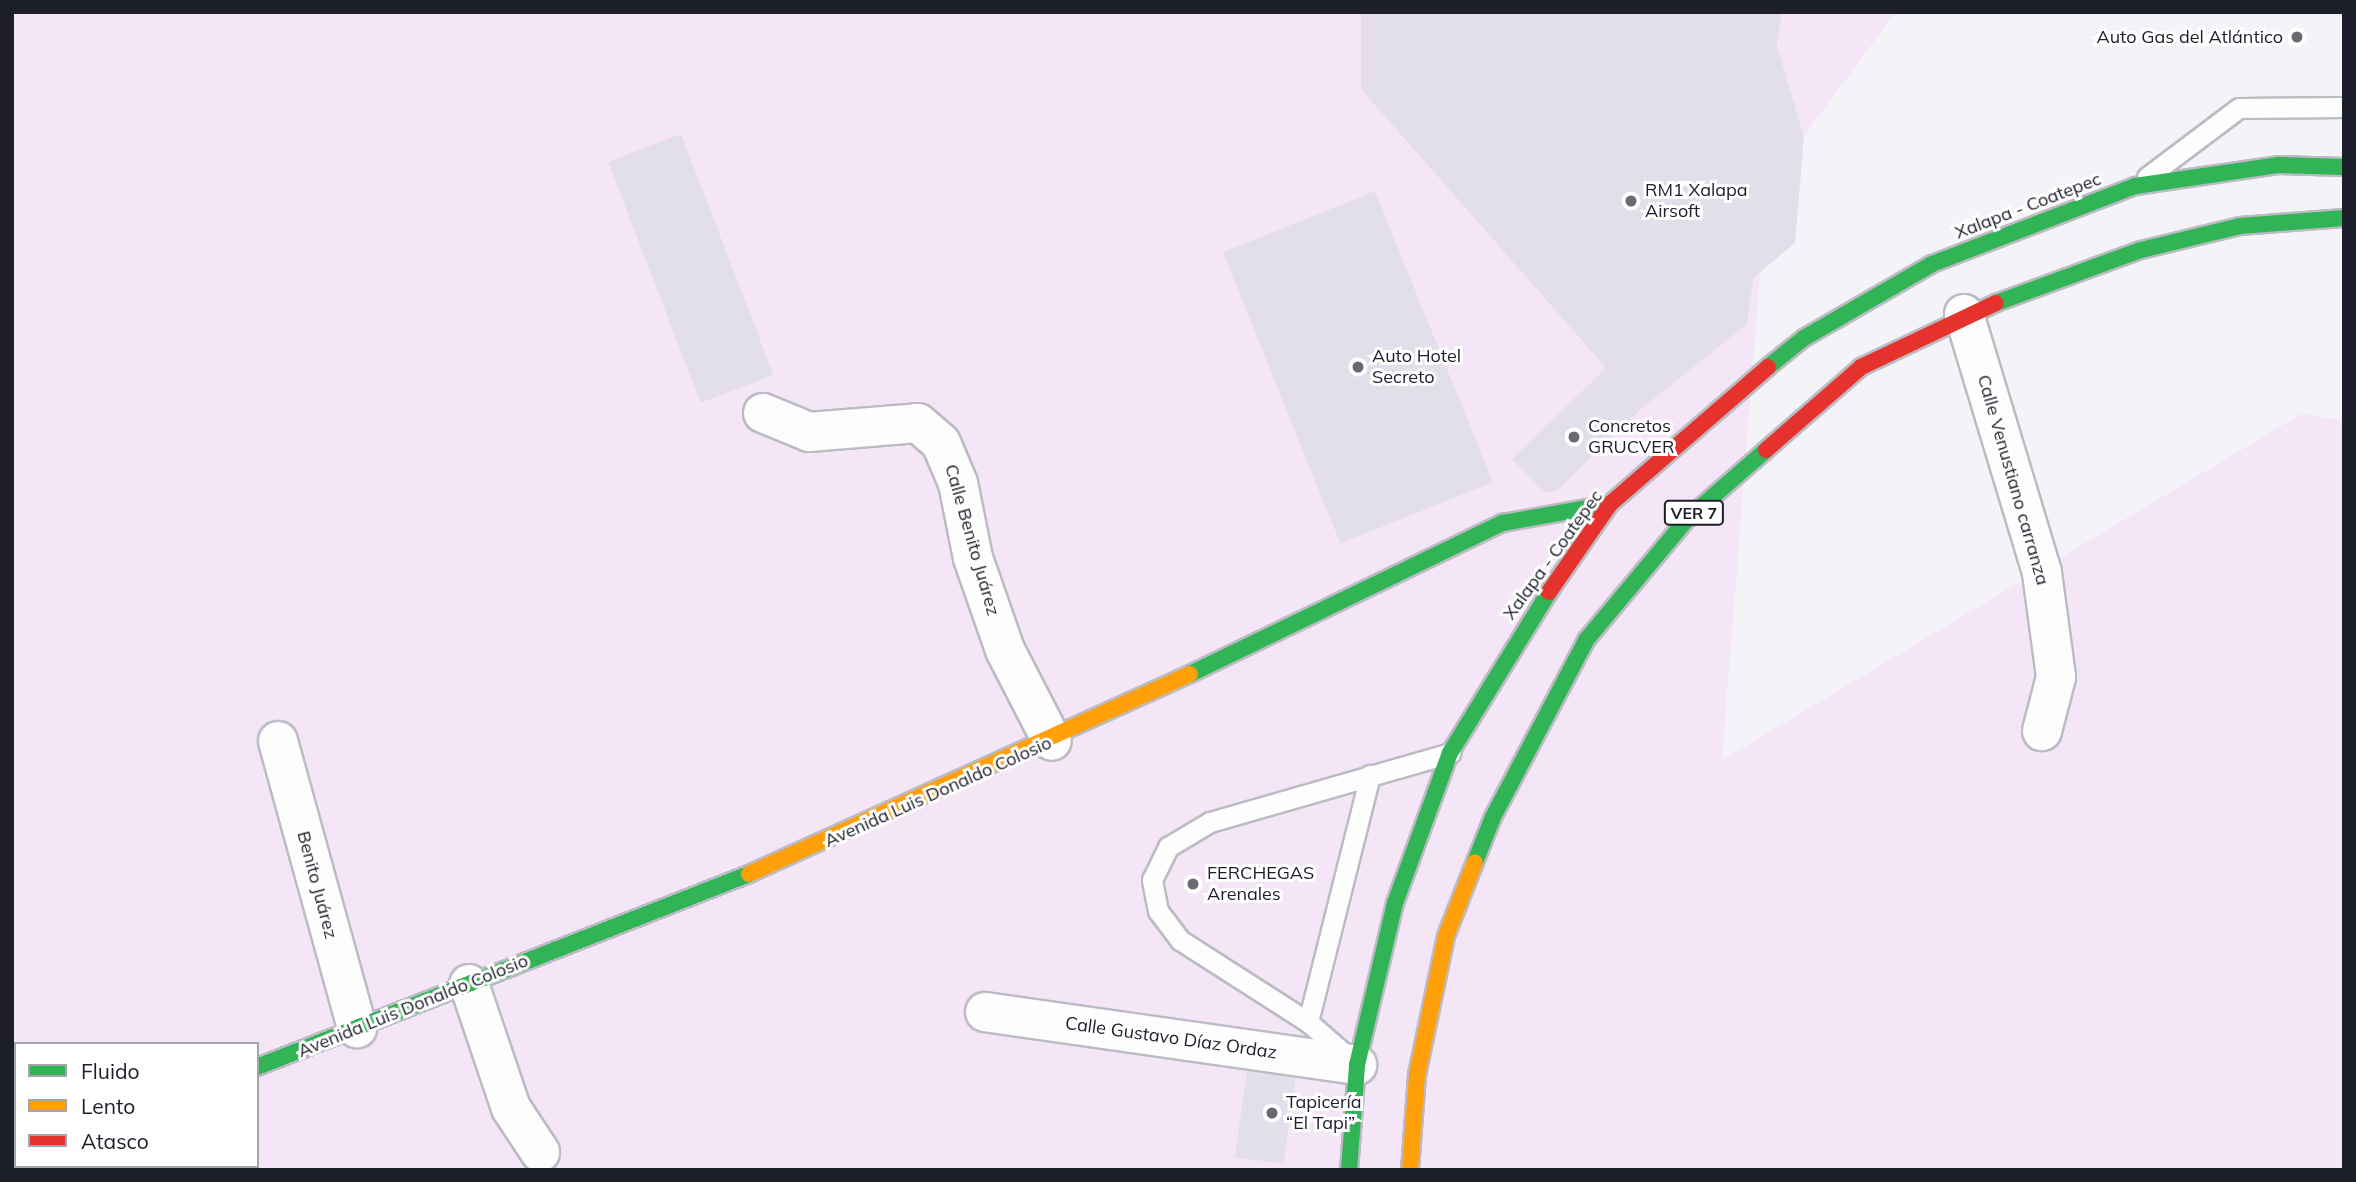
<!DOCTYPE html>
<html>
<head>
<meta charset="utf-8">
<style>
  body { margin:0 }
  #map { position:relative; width:2356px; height:1182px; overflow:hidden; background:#f4f4f8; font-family:Mulish,sans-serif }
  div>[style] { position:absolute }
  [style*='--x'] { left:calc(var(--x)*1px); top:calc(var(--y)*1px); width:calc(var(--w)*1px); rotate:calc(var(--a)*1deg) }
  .green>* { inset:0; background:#f5e6f7 }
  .building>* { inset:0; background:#e2deea; transform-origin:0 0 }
  .roads { filter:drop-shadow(2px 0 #bbbcc3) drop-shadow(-2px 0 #bbbcc3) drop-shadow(0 2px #bbbcc3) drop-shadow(0 -2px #bbbcc3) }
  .lane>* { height:19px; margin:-9.5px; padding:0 9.5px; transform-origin:9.5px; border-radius:9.5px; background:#fdfdfe }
  .street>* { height:38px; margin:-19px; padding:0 19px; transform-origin:19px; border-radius:19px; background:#fdfdfe }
  .fast>* { height:16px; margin:-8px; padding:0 8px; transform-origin:8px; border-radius:8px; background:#30b455 }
  .slow>* { height:16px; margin:-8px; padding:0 8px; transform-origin:8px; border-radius:8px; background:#ff9f0a }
  .jam>* { height:16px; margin:-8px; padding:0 8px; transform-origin:8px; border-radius:8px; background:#e5322d }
  .dots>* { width:19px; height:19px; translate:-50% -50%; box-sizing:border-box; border:4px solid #fff; border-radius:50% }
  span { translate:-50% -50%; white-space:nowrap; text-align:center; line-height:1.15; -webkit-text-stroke:6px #fff; paint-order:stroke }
  .shield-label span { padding:2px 5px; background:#fff; border:2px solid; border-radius:5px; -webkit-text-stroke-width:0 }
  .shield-label { font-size:16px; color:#1c1e29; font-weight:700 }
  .poi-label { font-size:18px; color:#1c1e29 }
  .right { translate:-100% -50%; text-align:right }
  .left { translate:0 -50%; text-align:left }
  .street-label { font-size:18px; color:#1c1e29 }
  .frame { position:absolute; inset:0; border:14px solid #1c1e29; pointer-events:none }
  .legend { position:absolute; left:14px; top:1042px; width:245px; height:126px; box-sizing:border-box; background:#fff; border:2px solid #a4a5a9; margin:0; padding:9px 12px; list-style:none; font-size:21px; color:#1c1e29 }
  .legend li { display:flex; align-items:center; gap:14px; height:35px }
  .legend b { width:35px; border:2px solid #a4a5a9 }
</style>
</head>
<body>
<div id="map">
  <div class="green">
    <div style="clip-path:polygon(evenodd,22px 12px,1690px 12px,1760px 274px,1722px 760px,2301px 414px,2344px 420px,2344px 1170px,12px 1170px,12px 19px,22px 12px,16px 1044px,257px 1044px,257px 1166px,16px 1166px,16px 1044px)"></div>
    <div style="clip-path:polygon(1782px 12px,1896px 12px,1804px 136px,1777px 46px)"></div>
  </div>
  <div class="building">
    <div style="clip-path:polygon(1361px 12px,1782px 12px,1777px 46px,1804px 136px,1795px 243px,1753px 278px,1747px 324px,1641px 409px,1556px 491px,1545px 493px,1512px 459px,1606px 368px,1361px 89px)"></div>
    <div style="left:681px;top:134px;width:258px;height:78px;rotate:69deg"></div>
    <div style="left:1375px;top:191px;width:314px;height:164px;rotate:68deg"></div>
    <div style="left:1247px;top:1071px;width:49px;height:87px;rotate:8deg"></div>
  </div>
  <div class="roads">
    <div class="lane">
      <div style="--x:2147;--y:177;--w:115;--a:-36.9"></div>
      <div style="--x:2239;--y:108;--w:105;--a:-0.5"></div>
      <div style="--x:1308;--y:1022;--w:255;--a:-75.9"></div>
      <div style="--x:1348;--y:1057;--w:53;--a:-138.8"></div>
      <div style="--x:1308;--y:1022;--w:152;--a:-147.4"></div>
      <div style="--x:1180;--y:940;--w:36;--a:-127"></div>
      <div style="--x:1158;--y:911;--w:32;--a:-101"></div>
      <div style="--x:1152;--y:880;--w:37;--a:-64"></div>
      <div style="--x:1168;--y:847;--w:49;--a:-30.8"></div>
      <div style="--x:1210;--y:822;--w:250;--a:-16"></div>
    </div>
    <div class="street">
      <div style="--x:1964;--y:314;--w:270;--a:73.2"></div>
      <div style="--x:2042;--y:573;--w:105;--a:82.3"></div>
      <div style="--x:2056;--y:677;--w:56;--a:104.5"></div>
      <div style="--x:763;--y:413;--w:50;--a:22.4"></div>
      <div style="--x:809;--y:432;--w:109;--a:-4.7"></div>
      <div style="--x:918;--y:423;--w:30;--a:41"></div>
      <div style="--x:941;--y:443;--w:43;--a:67"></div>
      <div style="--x:958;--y:483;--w:76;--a:78.7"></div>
      <div style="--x:973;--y:558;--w:97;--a:70.8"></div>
      <div style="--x:1005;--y:650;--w:102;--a:62.7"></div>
      <div style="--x:278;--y:741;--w:298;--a:74.6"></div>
      <div style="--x:469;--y:984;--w:131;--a:71.3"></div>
      <div style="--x:511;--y:1108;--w:53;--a:56.6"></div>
      <div style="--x:985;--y:1012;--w:376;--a:8.1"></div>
      <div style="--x:12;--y:1164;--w:4;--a:-27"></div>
    </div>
    <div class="fast">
      <div style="--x:1996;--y:303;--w:154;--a:-20.1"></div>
      <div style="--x:2141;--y:250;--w:102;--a:-13.6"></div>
      <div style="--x:2240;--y:226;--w:104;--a:-4.4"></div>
      <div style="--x:1768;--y:367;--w:46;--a:-38.9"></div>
      <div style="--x:1804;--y:338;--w:148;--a:-30"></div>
      <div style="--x:1932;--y:264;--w:217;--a:-21"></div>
      <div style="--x:2135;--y:186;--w:146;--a:-8.3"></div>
      <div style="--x:2279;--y:165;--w:65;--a:1.8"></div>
      <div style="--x:1190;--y:674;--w:348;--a:-25.8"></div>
      <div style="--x:1503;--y:523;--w:109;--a:-10.1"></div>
      <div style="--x:1475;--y:862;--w:48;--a:-68.2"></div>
      <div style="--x:1493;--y:817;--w:201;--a:-62.2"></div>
      <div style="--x:1587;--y:639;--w:155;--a:-50.2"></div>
      <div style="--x:1686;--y:520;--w:106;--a:-41.2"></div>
      <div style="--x:257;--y:1067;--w:529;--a:-21.42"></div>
      <div style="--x:1349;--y:1170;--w:105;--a:-85.6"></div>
      <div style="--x:1357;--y:1065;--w:166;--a:-76.8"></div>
      <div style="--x:1395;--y:903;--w:160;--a:-69.9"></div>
      <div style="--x:1450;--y:753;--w:189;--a:-58.4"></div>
    </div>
    <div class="slow">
      <div style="--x:749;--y:874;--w:484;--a:-24.4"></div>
      <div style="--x:1410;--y:1170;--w:95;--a:-85.8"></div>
      <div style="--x:1417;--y:1075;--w:142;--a:-78.2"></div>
      <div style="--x:1446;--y:936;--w:79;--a:-68.6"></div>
    </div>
    <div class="jam">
      <div style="--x:1766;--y:450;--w:126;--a:-41.1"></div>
      <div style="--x:1861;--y:367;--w:149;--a:-25.4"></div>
      <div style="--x:1549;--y:592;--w:107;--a:-55.3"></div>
      <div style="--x:1610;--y:504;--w:209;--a:-40.9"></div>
    </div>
  </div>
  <div class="dots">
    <div style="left:2297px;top:37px;background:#686971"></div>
    <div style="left:1631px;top:201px;background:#686971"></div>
    <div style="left:1358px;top:367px;background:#686971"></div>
    <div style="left:1574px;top:437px;background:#686971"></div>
    <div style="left:1193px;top:884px;background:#686971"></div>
    <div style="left:1272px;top:1113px;background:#686971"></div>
  </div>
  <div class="shield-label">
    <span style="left:1694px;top:513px">VER 7</span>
  </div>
  <div class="poi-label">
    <span class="right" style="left:2283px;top:37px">Auto Gas del Atlántico</span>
    <span class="left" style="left:1645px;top:201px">RM1 Xalapa<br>Airsoft</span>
    <span class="left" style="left:1372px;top:367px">Auto Hotel<br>Secreto</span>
    <span class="left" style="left:1588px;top:437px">Concretos<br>GRUCVER</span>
    <span class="left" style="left:1207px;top:884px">FERCHEGAS<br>Arenales</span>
    <span class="left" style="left:1286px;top:1113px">Tapicería<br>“El Tapi”</span>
  </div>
  <div class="street-label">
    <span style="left:2028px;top:206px;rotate:-21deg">Xalapa - Coatepec</span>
    <span style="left:2013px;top:480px;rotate:74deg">Calle Venustiano carranza</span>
    <span style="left:972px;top:540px;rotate:74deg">Calle Benito Juárez</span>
    <span style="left:1553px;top:555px;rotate:-54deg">Xalapa - Coatepec</span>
    <span style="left:938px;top:792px;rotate:-24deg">Avenida Luis Donaldo Colosio</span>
    <span style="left:317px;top:885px;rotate:75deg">Benito Juárez</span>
    <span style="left:413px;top:1006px;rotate:-22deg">Avenida Luis Donaldo Colosio</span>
    <span style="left:1171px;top:1038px;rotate:8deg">Calle Gustavo Díaz Ordaz</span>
  </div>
  <div class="frame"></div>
  <ul class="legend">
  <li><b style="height:9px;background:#30b455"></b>Fluido</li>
  <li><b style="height:9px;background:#ff9f0a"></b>Lento</li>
  <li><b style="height:9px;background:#e5322d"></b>Atasco</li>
  </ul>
</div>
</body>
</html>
